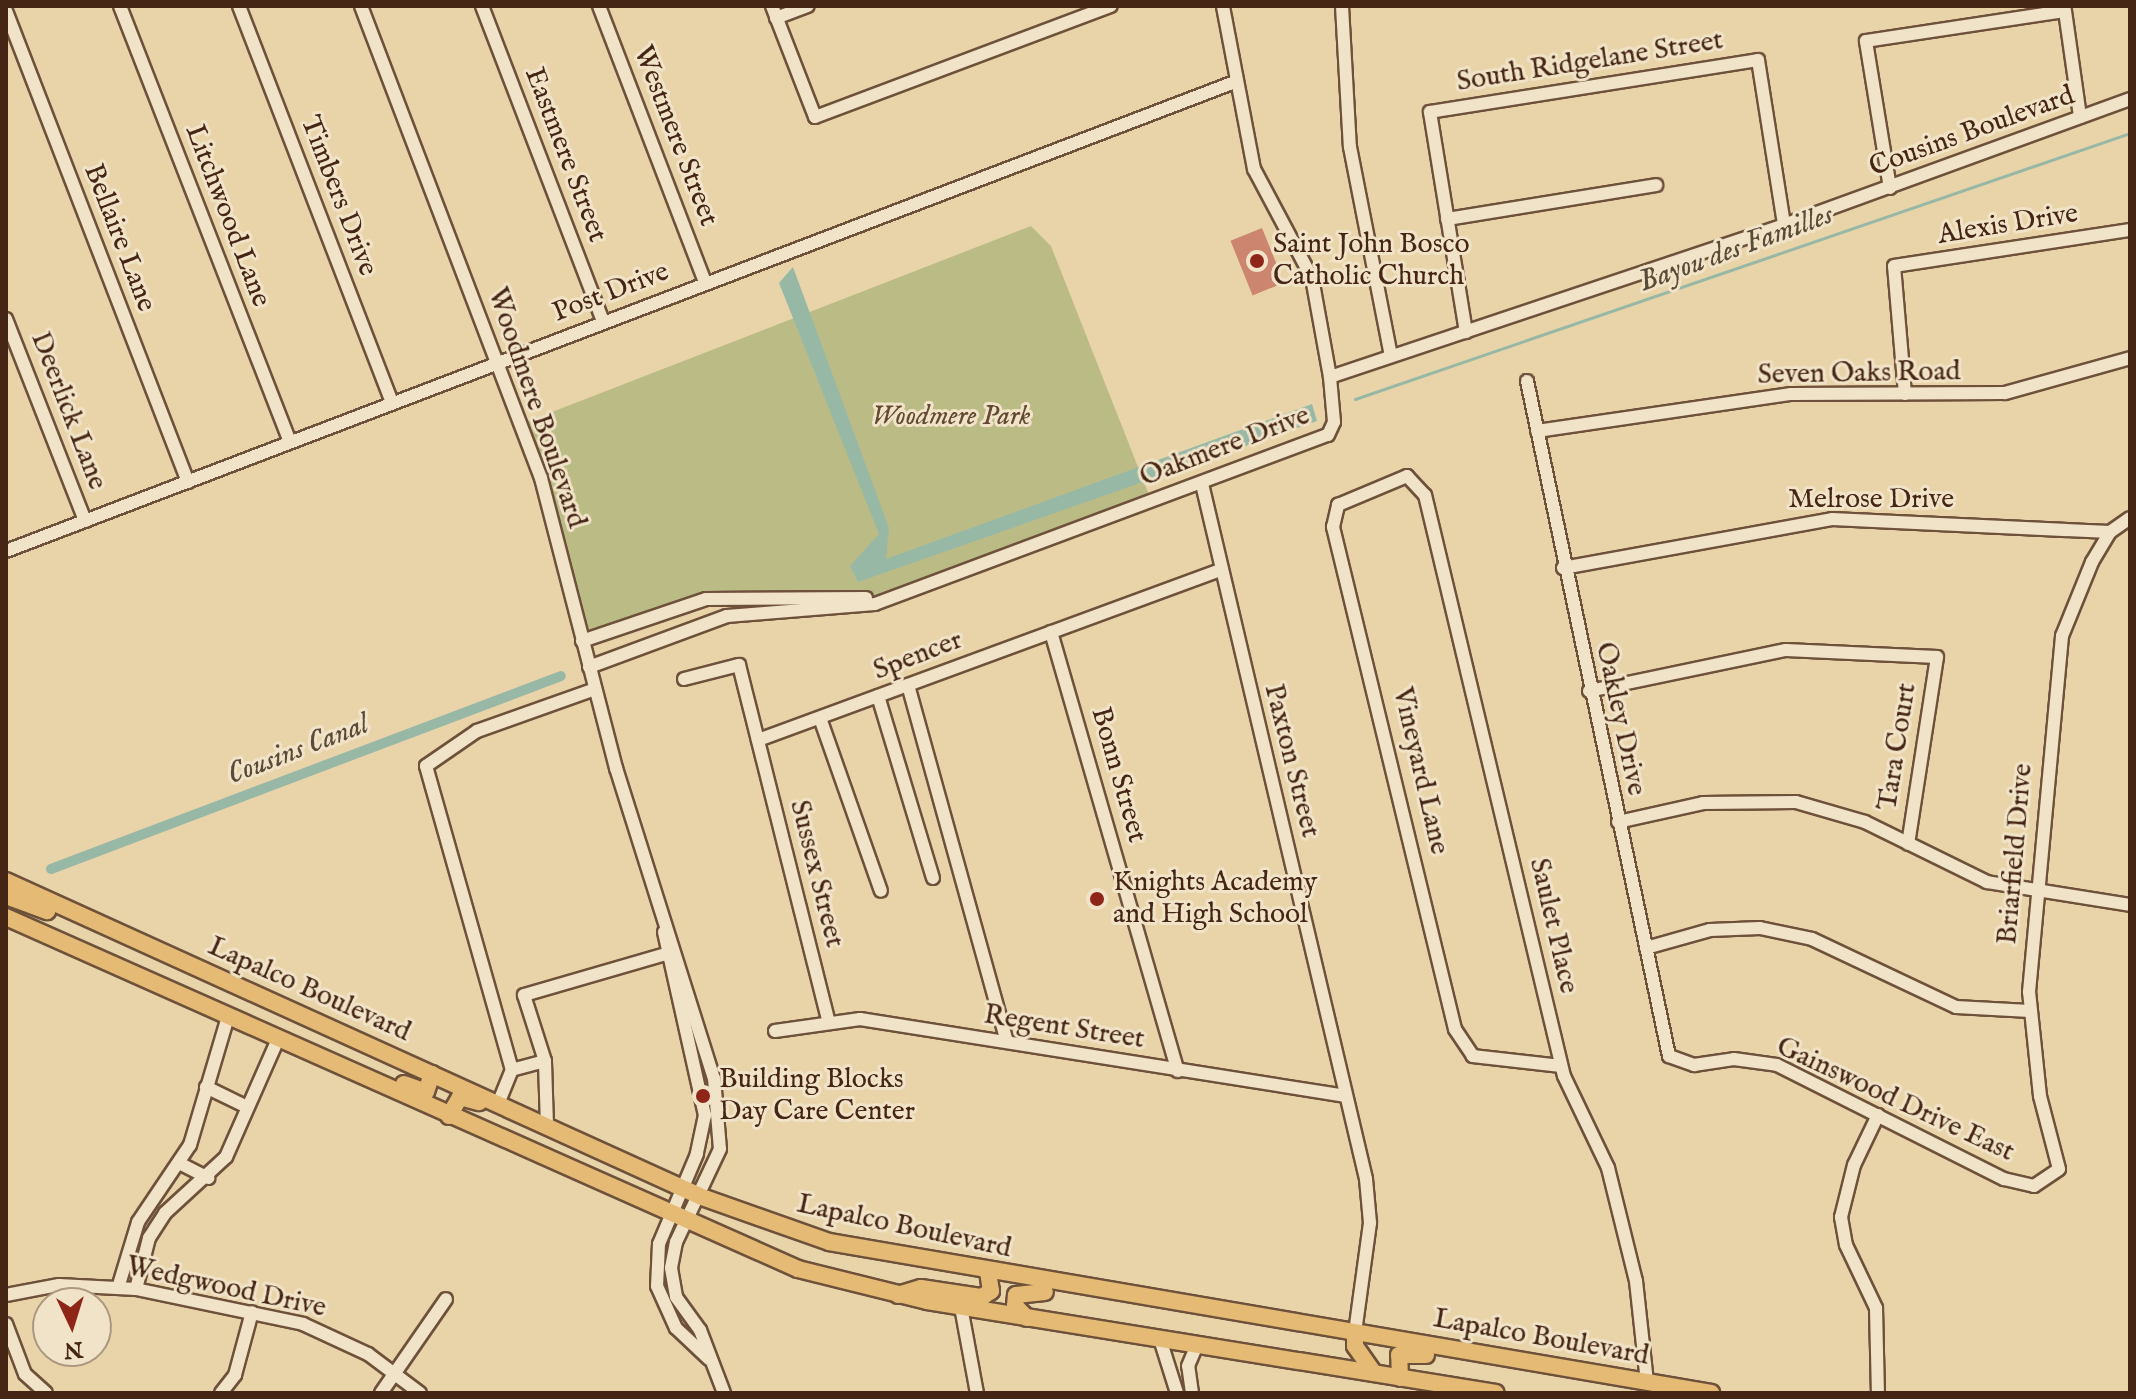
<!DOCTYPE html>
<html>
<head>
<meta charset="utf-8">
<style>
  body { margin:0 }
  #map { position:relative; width:2136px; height:1399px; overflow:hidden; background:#e9d4aa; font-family:"IM FELL English",serif }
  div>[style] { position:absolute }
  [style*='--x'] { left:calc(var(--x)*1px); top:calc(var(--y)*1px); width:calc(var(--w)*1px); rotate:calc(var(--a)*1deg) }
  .green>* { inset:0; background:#bbbb85 }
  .water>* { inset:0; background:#98b8a6 }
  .stream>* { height:3px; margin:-1.5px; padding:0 1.5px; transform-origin:1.5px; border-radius:1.5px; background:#98b8a6 }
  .canal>* { height:10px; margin:-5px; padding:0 5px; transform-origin:5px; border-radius:5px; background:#98b8a6 }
  .building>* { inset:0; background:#cc856f; transform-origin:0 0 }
  .roads { filter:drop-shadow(2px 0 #6e513a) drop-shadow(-2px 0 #6e513a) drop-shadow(0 2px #6e513a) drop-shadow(0 -2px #6e513a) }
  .minor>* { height:12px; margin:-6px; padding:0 6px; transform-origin:6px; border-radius:6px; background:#f1e3c8 }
  .major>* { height:16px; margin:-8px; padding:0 8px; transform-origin:8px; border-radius:8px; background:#e4ba75 }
  .dots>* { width:22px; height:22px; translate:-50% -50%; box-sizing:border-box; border:4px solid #f1e3c8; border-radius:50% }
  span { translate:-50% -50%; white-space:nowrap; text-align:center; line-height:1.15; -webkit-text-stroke:6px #f1e3c8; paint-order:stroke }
  .street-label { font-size:28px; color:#452514 }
  .poi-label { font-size:28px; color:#452514 }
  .left { translate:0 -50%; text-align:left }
  .park-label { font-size:28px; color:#624a30; font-style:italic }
  .water-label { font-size:30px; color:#5a4a38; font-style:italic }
  .frame { position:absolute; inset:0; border:8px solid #452514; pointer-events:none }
  .north { position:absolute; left:32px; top:1287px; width:80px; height:80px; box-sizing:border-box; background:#f1e3c8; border:2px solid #ac9780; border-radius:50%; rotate:176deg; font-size:22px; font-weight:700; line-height:32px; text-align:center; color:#452514 }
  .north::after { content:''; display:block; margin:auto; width:28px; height:36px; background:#8f2418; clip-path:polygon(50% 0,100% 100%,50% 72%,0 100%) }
</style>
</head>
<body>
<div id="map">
  <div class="green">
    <div style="clip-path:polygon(1031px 226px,1051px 246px,1151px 500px,897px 595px,728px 596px,582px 641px,521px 424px)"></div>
  </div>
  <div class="water">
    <div style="clip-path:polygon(793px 267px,889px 528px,886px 559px,1312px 404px,1317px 421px,858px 582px,850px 566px,879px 534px,779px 283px)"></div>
  </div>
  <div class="stream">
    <div style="--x:1355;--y:399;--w:819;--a:-18.94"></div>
  </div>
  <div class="canal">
    <div style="--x:51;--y:869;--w:545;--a:-20.73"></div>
  </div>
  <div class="building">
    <div style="left:1262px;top:228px;width:59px;height:34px;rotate:68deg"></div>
  </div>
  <div class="roads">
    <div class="minor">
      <div style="--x:120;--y:6;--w:468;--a:68.7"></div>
      <div style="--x:239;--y:6;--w:425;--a:68.9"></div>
      <div style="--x:361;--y:6;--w:505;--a:69.13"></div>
      <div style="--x:541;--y:478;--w:300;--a:75.5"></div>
      <div style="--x:616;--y:768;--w:325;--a:72.5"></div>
      <div style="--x:714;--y:1078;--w:71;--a:85.2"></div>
      <div style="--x:720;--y:1149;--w:103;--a:115.3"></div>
      <div style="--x:676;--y:1242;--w:26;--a:101"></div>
      <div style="--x:671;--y:1268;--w:29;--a:80"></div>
      <div style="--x:676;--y:1297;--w:41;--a:54"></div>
      <div style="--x:700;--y:1330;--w:67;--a:69.1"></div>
      <div style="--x:482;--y:6;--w:338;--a:69"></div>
      <div style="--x:599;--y:6;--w:296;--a:69"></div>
      <div style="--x:772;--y:6;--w:119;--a:68.8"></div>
      <div style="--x:815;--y:117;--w:316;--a:-20.6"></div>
      <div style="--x:1342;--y:6;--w:141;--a:86.8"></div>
      <div style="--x:1350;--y:147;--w:213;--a:78.9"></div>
      <div style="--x:6;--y:11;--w:505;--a:68.87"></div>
      <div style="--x:776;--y:18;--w:34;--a:-21"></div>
      <div style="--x:1890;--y:188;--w:149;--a:-99.3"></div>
      <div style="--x:1866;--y:41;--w:201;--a:-8.6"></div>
      <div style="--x:2065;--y:11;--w:107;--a:81.9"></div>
      <div style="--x:1447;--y:219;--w:212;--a:-9.2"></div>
      <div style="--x:6;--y:319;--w:217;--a:68.6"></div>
      <div style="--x:1466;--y:332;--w:223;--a:-99.3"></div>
      <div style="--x:1430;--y:112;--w:332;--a:-9"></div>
      <div style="--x:1758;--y:60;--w:167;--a:81"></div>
      <div style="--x:1330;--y:377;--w:479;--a:-18.5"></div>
      <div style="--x:1784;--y:225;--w:368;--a:-20"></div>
      <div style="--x:1527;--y:381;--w:690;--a:78.12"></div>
      <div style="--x:1669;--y:1056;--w:27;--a:20"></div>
      <div style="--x:1694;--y:1065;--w:40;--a:-8.5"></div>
      <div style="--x:1734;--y:1059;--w:43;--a:7.9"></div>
      <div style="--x:1777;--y:1065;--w:254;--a:26.7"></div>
      <div style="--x:2004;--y:1179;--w:31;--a:13"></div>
      <div style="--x:2034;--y:1186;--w:30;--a:-34"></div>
      <div style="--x:2059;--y:1169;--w:75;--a:-104.6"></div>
      <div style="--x:2040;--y:1096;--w:105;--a:-96"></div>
      <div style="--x:2029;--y:992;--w:358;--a:-84.7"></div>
      <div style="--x:2062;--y:636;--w:80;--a:-67.9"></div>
      <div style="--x:2092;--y:562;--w:35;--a:-59"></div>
      <div style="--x:2110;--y:532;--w:24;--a:-35"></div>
      <div style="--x:1905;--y:394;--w:128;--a:-94.9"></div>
      <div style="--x:1894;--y:266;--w:239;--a:-8.7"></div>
      <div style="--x:1537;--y:431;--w:257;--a:-8.3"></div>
      <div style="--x:1791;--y:394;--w:214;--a:-0.3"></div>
      <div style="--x:2005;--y:393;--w:130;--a:-15.6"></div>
      <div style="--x:1202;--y:484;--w:714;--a:76.72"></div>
      <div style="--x:1366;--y:1179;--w:44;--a:84.8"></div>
      <div style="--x:1370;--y:1223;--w:111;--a:97.8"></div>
      <div style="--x:6;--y:551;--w:1315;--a:-20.89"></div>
      <div style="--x:1563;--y:568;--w:273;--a:-10.3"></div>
      <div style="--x:1832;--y:519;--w:278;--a:2.7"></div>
      <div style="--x:1051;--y:632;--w:457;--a:73.9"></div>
      <div style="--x:582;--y:641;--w:131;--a:-18.7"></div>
      <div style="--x:706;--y:599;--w:160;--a:-0.4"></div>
      <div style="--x:589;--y:667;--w:147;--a:-20.3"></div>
      <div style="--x:727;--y:616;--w:148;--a:-4.6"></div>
      <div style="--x:875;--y:604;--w:483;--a:-20.5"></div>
      <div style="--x:1328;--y:435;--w:14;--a:-65"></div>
      <div style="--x:1334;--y:422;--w:45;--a:-95.1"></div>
      <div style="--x:1330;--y:377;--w:101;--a:-100.3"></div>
      <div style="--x:1312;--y:278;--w:123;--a:-118"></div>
      <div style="--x:1254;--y:169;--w:166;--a:-100.8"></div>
      <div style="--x:684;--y:679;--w:57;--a:-14.3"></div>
      <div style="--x:739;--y:665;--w:366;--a:75.9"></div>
      <div style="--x:908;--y:685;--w:370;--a:74.5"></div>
      <div style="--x:1589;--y:691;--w:201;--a:-11.8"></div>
      <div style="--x:1786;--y:650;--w:151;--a:2.7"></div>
      <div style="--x:1937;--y:657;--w:189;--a:98.8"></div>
      <div style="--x:878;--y:696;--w:190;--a:73.2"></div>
      <div style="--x:820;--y:718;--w:183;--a:70.6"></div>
      <div style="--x:758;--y:740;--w:492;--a:-20.2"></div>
      <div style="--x:1618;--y:822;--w:87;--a:-12.6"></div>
      <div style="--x:1703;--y:803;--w:93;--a:-0.6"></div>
      <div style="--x:1796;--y:802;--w:72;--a:16.2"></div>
      <div style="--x:1865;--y:822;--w:136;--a:26.2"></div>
      <div style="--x:1987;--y:882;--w:145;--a:9.1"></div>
      <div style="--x:664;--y:932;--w:188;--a:77.4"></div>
      <div style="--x:705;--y:1115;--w:40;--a:102"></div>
      <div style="--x:697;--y:1154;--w:98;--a:112.9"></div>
      <div style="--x:659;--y:1244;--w:42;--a:92.7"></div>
      <div style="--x:657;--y:1286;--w:46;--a:65.7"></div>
      <div style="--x:676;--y:1328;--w:45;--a:43.2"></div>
      <div style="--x:1646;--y:948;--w:66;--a:-15.7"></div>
      <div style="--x:1710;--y:930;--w:50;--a:-2.3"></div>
      <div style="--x:1760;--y:928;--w:53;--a:11.9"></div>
      <div style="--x:1812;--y:939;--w:159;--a:25.3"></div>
      <div style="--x:1956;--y:1007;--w:74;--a:3.1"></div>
      <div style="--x:775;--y:1031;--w:86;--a:-8"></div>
      <div style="--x:860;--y:1019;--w:492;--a:9"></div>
      <div style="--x:545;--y:1061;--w:34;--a:165"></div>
      <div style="--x:512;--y:1070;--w:316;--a:-105.8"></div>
      <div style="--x:426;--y:766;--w:62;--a:-34.5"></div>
      <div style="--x:477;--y:731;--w:125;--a:-19.6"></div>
      <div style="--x:1561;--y:1066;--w:89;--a:-173.5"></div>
      <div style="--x:1473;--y:1056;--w:32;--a:-124"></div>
      <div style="--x:1455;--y:1029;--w:517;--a:-103.66"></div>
      <div style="--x:1333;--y:527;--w:23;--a:-77"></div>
      <div style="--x:1338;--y:505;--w:75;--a:-22.8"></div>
      <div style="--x:1407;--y:476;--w:26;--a:47"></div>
      <div style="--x:1425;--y:495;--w:597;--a:76.55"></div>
      <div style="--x:1564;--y:1076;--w:102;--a:64.4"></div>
      <div style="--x:1608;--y:1168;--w:116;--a:76.1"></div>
      <div style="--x:1636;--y:1281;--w:102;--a:83.8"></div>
      <div style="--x:206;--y:1087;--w:46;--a:26"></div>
      <div style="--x:498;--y:1104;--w:37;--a:-68"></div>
      <div style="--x:1878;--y:1115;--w:55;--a:115.6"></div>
      <div style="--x:1854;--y:1165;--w:54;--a:104"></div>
      <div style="--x:1841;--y:1217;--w:28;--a:80"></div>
      <div style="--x:1846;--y:1245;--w:70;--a:64.5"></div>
      <div style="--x:1876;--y:1308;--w:85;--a:88.7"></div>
      <div style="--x:547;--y:1126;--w:65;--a:-91.8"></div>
      <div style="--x:545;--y:1061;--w:69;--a:-107.7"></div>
      <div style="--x:524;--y:995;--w:155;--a:-16.1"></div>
      <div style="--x:179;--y:1163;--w:33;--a:27"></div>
      <div style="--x:118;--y:1288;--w:69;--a:-73.1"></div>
      <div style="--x:138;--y:1222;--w:93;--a:-56"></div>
      <div style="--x:190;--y:1145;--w:134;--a:-73.5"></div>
      <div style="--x:136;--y:1289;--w:53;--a:-75.7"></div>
      <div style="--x:149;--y:1238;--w:30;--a:-57"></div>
      <div style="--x:165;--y:1213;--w:83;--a:-42.6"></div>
      <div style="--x:226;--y:1157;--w:129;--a:-66.2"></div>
      <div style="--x:6;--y:1295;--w:54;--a:-10.7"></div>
      <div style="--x:59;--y:1285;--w:77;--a:3"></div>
      <div style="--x:136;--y:1289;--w:171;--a:11.8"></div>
      <div style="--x:303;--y:1324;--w:72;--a:24.8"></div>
      <div style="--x:368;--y:1354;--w:65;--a:36.9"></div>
      <div style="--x:961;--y:1307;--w:87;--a:79.5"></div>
      <div style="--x:6;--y:1324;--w:53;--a:69.2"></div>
      <div style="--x:25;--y:1374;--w:28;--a:42"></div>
      <div style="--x:1160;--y:1339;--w:57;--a:72.5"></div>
      <div style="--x:221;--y:1393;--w:23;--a:-52"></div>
      <div style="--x:235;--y:1375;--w:65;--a:-74.9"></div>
      <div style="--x:381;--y:1393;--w:114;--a:-55.3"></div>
      <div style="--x:1192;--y:1393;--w:27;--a:-98"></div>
      <div style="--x:1188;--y:1366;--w:23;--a:-67"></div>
    </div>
    <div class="major">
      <div style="--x:6;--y:881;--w:764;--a:24.42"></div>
      <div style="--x:702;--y:1197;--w:135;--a:19.5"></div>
      <div style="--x:829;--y:1242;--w:895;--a:9.71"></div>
      <div style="--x:6;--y:896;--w:44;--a:20.1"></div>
      <div style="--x:6;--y:917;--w:867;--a:23.96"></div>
      <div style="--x:798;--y:1269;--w:133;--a:13.9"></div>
      <div style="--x:927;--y:1301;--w:576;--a:9.18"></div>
      <div style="--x:404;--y:1084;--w:23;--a:20"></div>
      <div style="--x:426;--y:1092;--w:19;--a:-72"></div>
      <div style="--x:449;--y:1116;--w:22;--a:-60"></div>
      <div style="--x:460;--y:1097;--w:20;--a:15"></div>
      <div style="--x:898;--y:1295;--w:24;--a:-17"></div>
      <div style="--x:921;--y:1288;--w:62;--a:8.4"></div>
      <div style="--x:982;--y:1297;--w:11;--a:-34"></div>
      <div style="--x:991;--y:1291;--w:18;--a:-99"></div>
      <div style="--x:1027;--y:1318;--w:17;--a:-135"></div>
      <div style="--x:1015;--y:1306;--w:11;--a:-85"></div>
      <div style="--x:1016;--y:1295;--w:29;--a:-6"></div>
      <div style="--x:1355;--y:1333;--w:13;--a:90"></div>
      <div style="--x:1355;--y:1346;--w:33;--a:55"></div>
      <div style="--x:1400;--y:1378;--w:23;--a:-92"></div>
      <div style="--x:1399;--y:1355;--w:27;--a:0"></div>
    </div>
  </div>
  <div class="dots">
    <div style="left:1257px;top:261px;background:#8f2418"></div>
    <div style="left:1097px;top:899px;background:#8f2418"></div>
    <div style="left:703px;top:1096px;background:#8f2418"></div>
  </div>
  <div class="street-label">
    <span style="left:1590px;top:62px;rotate:-9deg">South Ridgelane Street</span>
    <span style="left:1972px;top:132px;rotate:-20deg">Cousins Boulevard</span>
    <span style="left:675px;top:136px;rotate:69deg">Westmere Street</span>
    <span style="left:565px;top:155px;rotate:69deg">Eastmere Street</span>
    <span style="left:338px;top:196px;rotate:69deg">Timbers Drive</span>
    <span style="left:227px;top:216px;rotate:69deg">Litchwood Lane</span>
    <span style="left:2008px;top:225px;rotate:-9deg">Alexis Drive</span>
    <span style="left:119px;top:238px;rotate:69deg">Bellaire Lane</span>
    <span style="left:611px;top:293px;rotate:-21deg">Post Drive</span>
    <span style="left:1859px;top:374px;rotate:-1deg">Seven Oaks Road</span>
    <span style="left:536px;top:408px;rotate:71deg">Woodmere Boulevard</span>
    <span style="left:68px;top:411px;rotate:69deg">Deerlick Lane</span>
    <span style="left:1225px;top:447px;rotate:-21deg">Oakmere Drive</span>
    <span style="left:1871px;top:500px">Melrose Drive</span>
    <span style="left:918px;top:656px;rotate:-21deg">Spencer</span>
    <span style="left:1620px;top:719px;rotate:78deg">Oakley Drive</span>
    <span style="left:1898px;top:747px;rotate:-81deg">Tara Court</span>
    <span style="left:1291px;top:761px;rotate:76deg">Paxton Street</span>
    <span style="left:1420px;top:771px;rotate:77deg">Vineyard Lane</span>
    <span style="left:1118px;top:775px;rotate:74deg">Bonn Street</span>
    <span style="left:2016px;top:854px;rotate:-85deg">Briarfield Drive</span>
    <span style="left:816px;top:874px;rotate:76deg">Sussex Street</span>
    <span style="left:1553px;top:926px;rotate:77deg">Saulet Place</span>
    <span style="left:309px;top:990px;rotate:24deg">Lapalco Boulevard</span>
    <span style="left:1064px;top:1028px;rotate:9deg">Regent Street</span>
    <span style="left:1895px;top:1100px;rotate:25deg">Gainswood Drive East</span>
    <span style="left:904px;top:1227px;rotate:12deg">Lapalco Boulevard</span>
    <span style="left:226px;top:1288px;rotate:12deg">Wedgwood Drive</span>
    <span style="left:1541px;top:1338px;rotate:10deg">Lapalco Boulevard</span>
  </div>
  <div class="poi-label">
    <span class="left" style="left:1273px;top:261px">Saint John Bosco<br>Catholic Church</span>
    <span class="left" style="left:1113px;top:899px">Knights Academy<br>and High School</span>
    <span class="left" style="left:719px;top:1096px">Building Blocks<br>Day Care Center</span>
  </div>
  <div class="park-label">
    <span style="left:951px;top:417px">Woodmere Park</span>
  </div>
  <div class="water-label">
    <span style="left:1736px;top:249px;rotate:-20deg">Bayou des Familles</span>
    <span style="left:298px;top:750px;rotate:-21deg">Cousins Canal</span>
  </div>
  <div class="frame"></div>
  <div class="north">N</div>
</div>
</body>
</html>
